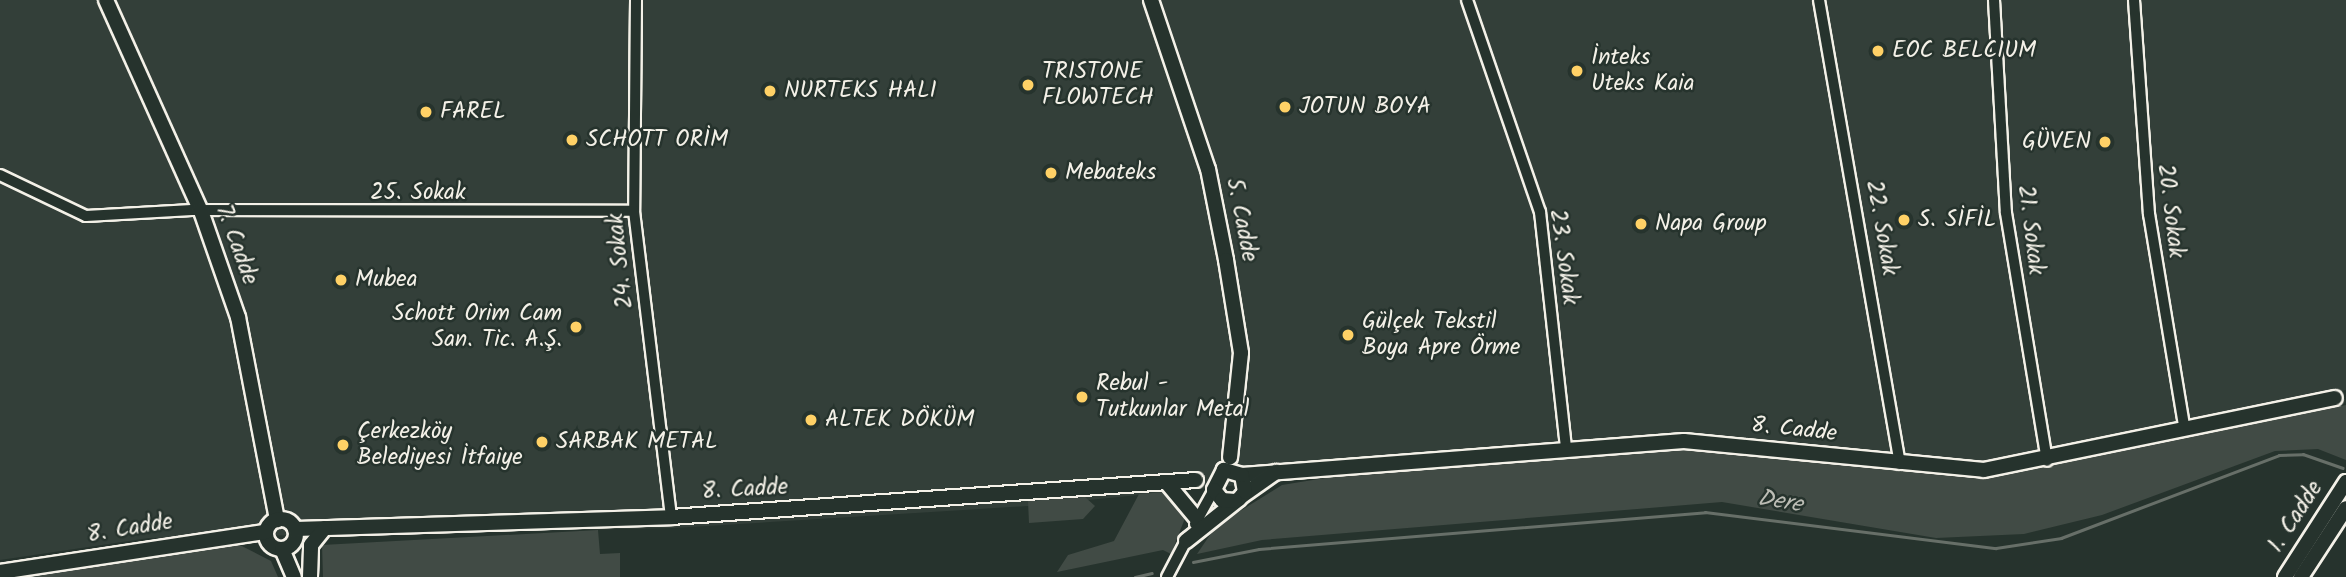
<!DOCTYPE html>
<html>
<head>
<meta charset="utf-8">
<style>
  body { margin:0 }
  #map { position:relative; width:2346px; height:577px; overflow:hidden; background:#26332d; font-family:Kalam,sans-serif }
  div>[style] { position:absolute }
  [style*='--x'] { left:calc(var(--x)*1px); top:calc(var(--y)*1px); width:calc(var(--w)*1px); rotate:calc(var(--a)*1deg) }
  .built>* { inset:0; background:#333f39 }
  .green>* { inset:0; background:#414b45 }
  .stream>* { height:2.5px; margin:-1.25px; padding:0 1.25px; transform-origin:1.25px; border-radius:1.25px; background:#676f68 }
  .roads { filter:drop-shadow(2px 0 #f4f1e8) drop-shadow(-2px 0 #f4f1e8) drop-shadow(0 2px #f4f1e8) drop-shadow(0 -2px #f4f1e8) }
  .street>* { height:10px; margin:-5px; padding:0 5px; transform-origin:5px; border-radius:5px; background:#26332d }
  .secondary>* { height:14px; margin:-7px; padding:0 7px; transform-origin:7px; border-radius:7px; background:#26332d }
  .secondary>.ring { margin:-7px; padding:0; box-sizing:content-box; background:none; border:14px solid #26332d; border-radius:50% }
  .primary>* { height:14px; margin:-7px; padding:0 7px; transform-origin:7px; border-radius:7px; background:#26332d }
  .dots>* { width:19px; height:19px; translate:-50% -50%; box-sizing:border-box; border:4px solid #26332d; border-radius:50% }
  span { translate:-50% -50%; white-space:nowrap; text-align:center; line-height:1.15; -webkit-text-stroke:5px #26332d; paint-order:stroke }
  .poi-label { font-size:23px; color:#f4f1e8 }
  .left { translate:0 -50%; text-align:left }
  .right { translate:-100% -50%; text-align:right }
  .street-label { font-size:23px; color:#f4f1e8 }
  .water-label { font-size:24px; color:#bcbdb5; font-style:italic }
</style>
</head>
<body>
<div id="map">
  <div class="built">
    <div style="clip-path:polygon(0 0,2346px 0,2346px 390px,1971px 476px,1682px 441px,1028px 506px,674px 528px,149px 538px,0 560px)"></div>
  </div>
  <div class="green">
    <div style="clip-path:polygon(2346px 405px,2346px 460px,2318px 449px,2275px 451px,2102px 515px,2024px 534px,1936px 538px,1722px 502px,1262px 540px,1197px 554px,1216px 526px,1282px 485px,1362px 472px,1683px 444px,1979px 477px)"></div>
    <div style="clip-path:polygon(1166px 492px,1187px 513px,1171px 554px,1163px 550px,1057px 572px,1068px 555px,1114px 541px,1139px 494px)"></div>
    <div style="clip-path:polygon(1085px 497px,1095px 506px,1083px 519px,1029px 523px,1028px 501px)"></div>
    <div style="clip-path:polygon(598px 530px,600px 554px,620px 553px,620px 577px,323px 577px,322px 545px)"></div>
    <div style="clip-path:polygon(234px 542px,271px 561px,278px 577px,25px 577px)"></div>
  </div>
  <div class="stream">
    <div style="--x:1193;--y:562;--w:67;--a:-11.1"></div>
    <div style="--x:1259;--y:549;--w:448;--a:-4.7"></div>
    <div style="--x:1705;--y:512;--w:293;--a:7.1"></div>
    <div style="--x:1996;--y:548;--w:66;--a:-8.7"></div>
    <div style="--x:2061;--y:538;--w:233;--a:-20.8"></div>
    <div style="--x:2279;--y:455;--w:24;--a:-2"></div>
    <div style="--x:2303;--y:454;--w:42;--a:19.3"></div>
    <div style="--x:1135;--y:577;--w:17;--a:-13"></div>
  </div>
  <div class="roads">
    <div class="street">
      <div style="--x:636;--y:0;--w:211;--a:90.5"></div>
      <div style="--x:634;--y:211;--w:308;--a:83.1"></div>
      <div style="--x:1467;--y:0;--w:224;--a:71"></div>
      <div style="--x:1540;--y:212;--w:235;--a:83.7"></div>
      <div style="--x:1819;--y:0;--w:471;--a:80.1"></div>
      <div style="--x:1994;--y:0;--w:213;--a:86.8"></div>
      <div style="--x:2006;--y:213;--w:251;--a:80.6"></div>
      <div style="--x:2134;--y:0;--w:215;--a:86"></div>
      <div style="--x:2149;--y:214;--w:215;--a:80.6"></div>
      <div style="--x:0;--y:175;--w:95;--a:25.5"></div>
      <div style="--x:86;--y:216;--w:106;--a:-3.2"></div>
      <div style="--x:192;--y:210;--w:442;--a:0.1"></div>
      <div style="--x:1195;--y:524;--w:39;--a:-61"></div>
      <div style="--x:1167;--y:577;--w:45;--a:-62.3"></div>
    </div>
    <div class="secondary">
      <div style="--x:106;--y:0;--w:231;--a:65.8"></div>
      <div style="--x:201;--y:211;--w:112;--a:70.8"></div>
      <div style="--x:238;--y:317;--w:207;--a:79.1"></div>
      <div style="--x:1151;--y:0;--w:178;--a:71.4"></div>
      <div style="--x:1208;--y:169;--w:93;--a:78.8"></div>
      <div style="--x:1226;--y:260;--w:94;--a:80.8"></div>
      <div style="--x:1241;--y:353;--w:105;--a:96"></div>
      <div style="--x:1242;--y:475;--w:443;--a:-4.4"></div>
      <div style="--x:1684;--y:441;--w:301;--a:5.5"></div>
      <div style="--x:1984;--y:470;--w:358;--a:-11.6"></div>
      <div style="--x:1167;--y:483;--w:47;--a:50.2"></div>
      <div style="--x:1242;--y:496;--w:42;--a:-35.2"></div>
      <div class="ring" style="left:266px;top:519px;width:16px;height:16px"></div>
      <div style="--x:295;--y:529;--w:376;--a:-1.8"></div>
      <div style="--x:671;--y:517;--w:526;--a:-4.03"></div>
      <div style="--x:1186;--y:541;--w:68;--a:-38.4"></div>
      <div style="--x:1239;--y:499;--w:9;--a:-49"></div>
      <div style="--x:1245;--y:492;--w:17;--a:-100"></div>
      <div style="--x:1242;--y:475;--w:19;--a:-164"></div>
      <div style="--x:1224;--y:470;--w:22;--a:117"></div>
      <div style="--x:1214;--y:490;--w:13;--a:51"></div>
      <div style="--x:1222;--y:500;--w:13;--a:4"></div>
      <div style="--x:282;--y:549;--w:30;--a:67"></div>
      <div style="--x:0;--y:572;--w:269;--a:-8.6"></div>
      <div style="--x:310;--y:577;--w:32;--a:-88"></div>
      <div style="--x:311;--y:545;--w:22;--a:-51"></div>
    </div>
    <div class="primary">
      <div style="--x:2285;--y:577;--w:113;--a:-57.3"></div>
      <div style="--x:2301;--y:577;--w:82;--a:-56.9"></div>
    </div>
  </div>
  <div class="dots">
    <div style="left:1878px;top:51px;background:#ffd166"></div>
    <div style="left:1577px;top:71px;background:#ffd166"></div>
    <div style="left:1028px;top:85px;background:#ffd166"></div>
    <div style="left:770px;top:91px;background:#ffd166"></div>
    <div style="left:1285px;top:107px;background:#ffd166"></div>
    <div style="left:426px;top:112px;background:#ffd166"></div>
    <div style="left:572px;top:140px;background:#ffd166"></div>
    <div style="left:2105px;top:142px;background:#ffd166"></div>
    <div style="left:1051px;top:173px;background:#ffd166"></div>
    <div style="left:1904px;top:220px;background:#ffd166"></div>
    <div style="left:1641px;top:224px;background:#ffd166"></div>
    <div style="left:341px;top:280px;background:#ffd166"></div>
    <div style="left:576px;top:327px;background:#ffd166"></div>
    <div style="left:1348px;top:335px;background:#ffd166"></div>
    <div style="left:1082px;top:397px;background:#ffd166"></div>
    <div style="left:811px;top:420px;background:#ffd166"></div>
    <div style="left:542px;top:442px;background:#ffd166"></div>
    <div style="left:343px;top:445px;background:#ffd166"></div>
  </div>
  <div class="poi-label">
    <span class="left" style="left:1892px;top:51px">EOC BELCIUM</span>
    <span class="left" style="left:1591px;top:71px">İnteks<br>Uteks Kaia</span>
    <span class="left" style="left:1042px;top:85px">TRISTONE<br>FLOWTECH</span>
    <span class="left" style="left:784px;top:91px">NURTEKS HALI</span>
    <span class="left" style="left:1299px;top:107px">JOTUN BOYA</span>
    <span class="left" style="left:440px;top:112px">FAREL</span>
    <span class="left" style="left:586px;top:140px">SCHOTT ORİM</span>
    <span class="right" style="left:2091px;top:142px">GÜVEN</span>
    <span class="left" style="left:1065px;top:173px">Mebateks</span>
    <span class="left" style="left:1918px;top:220px">S. SİFİL</span>
    <span class="left" style="left:1655px;top:224px">Napa Group</span>
    <span class="left" style="left:355px;top:280px">Mubea</span>
    <span class="right" style="left:562px;top:327px">Schott Orim Cam<br>San. Tic. A.Ş.</span>
    <span class="left" style="left:1362px;top:335px">Gülçek Tekstil<br>Boya Apre Örme</span>
    <span class="left" style="left:1096px;top:397px">Rebul -<br>Tutkunlar Metal</span>
    <span class="left" style="left:825px;top:420px">ALTEK DÖKÜM</span>
    <span class="left" style="left:357px;top:445px">Çerkezköy<br>Belediyesi İtfaiye</span>
    <span class="left" style="left:556px;top:442px">SARBAK METAL</span>
  </div>
  <div class="street-label">
    <span style="left:418px;top:193px">25. Sokak</span>
    <span style="left:2170px;top:211px;rotate:83deg">20. Sokak</span>
    <span style="left:1241px;top:220px;rotate:79deg">5. Cadde</span>
    <span style="left:1881px;top:228px;rotate:80deg">22. Sokak</span>
    <span style="left:2030px;top:230px;rotate:83deg">21. Sokak</span>
    <span style="left:236px;top:245px;rotate:70deg">7. Cadde</span>
    <span style="left:1563px;top:257px;rotate:82deg">23. Sokak</span>
    <span style="left:621px;top:261px;rotate:-96deg">24. Sokak</span>
    <span style="left:1794px;top:430px;rotate:6deg">8. Cadde</span>
    <span style="left:745px;top:490px;rotate:-3deg">8. Cadde</span>
    <span style="left:2296px;top:517px;rotate:-57deg">1. Cadde</span>
    <span style="left:130px;top:529px;rotate:-9deg">8. Cadde</span>
  </div>
  <div class="water-label">
    <span style="left:1780px;top:502px;rotate:9deg">Dere</span>
  </div>
</div>
</body>
</html>
